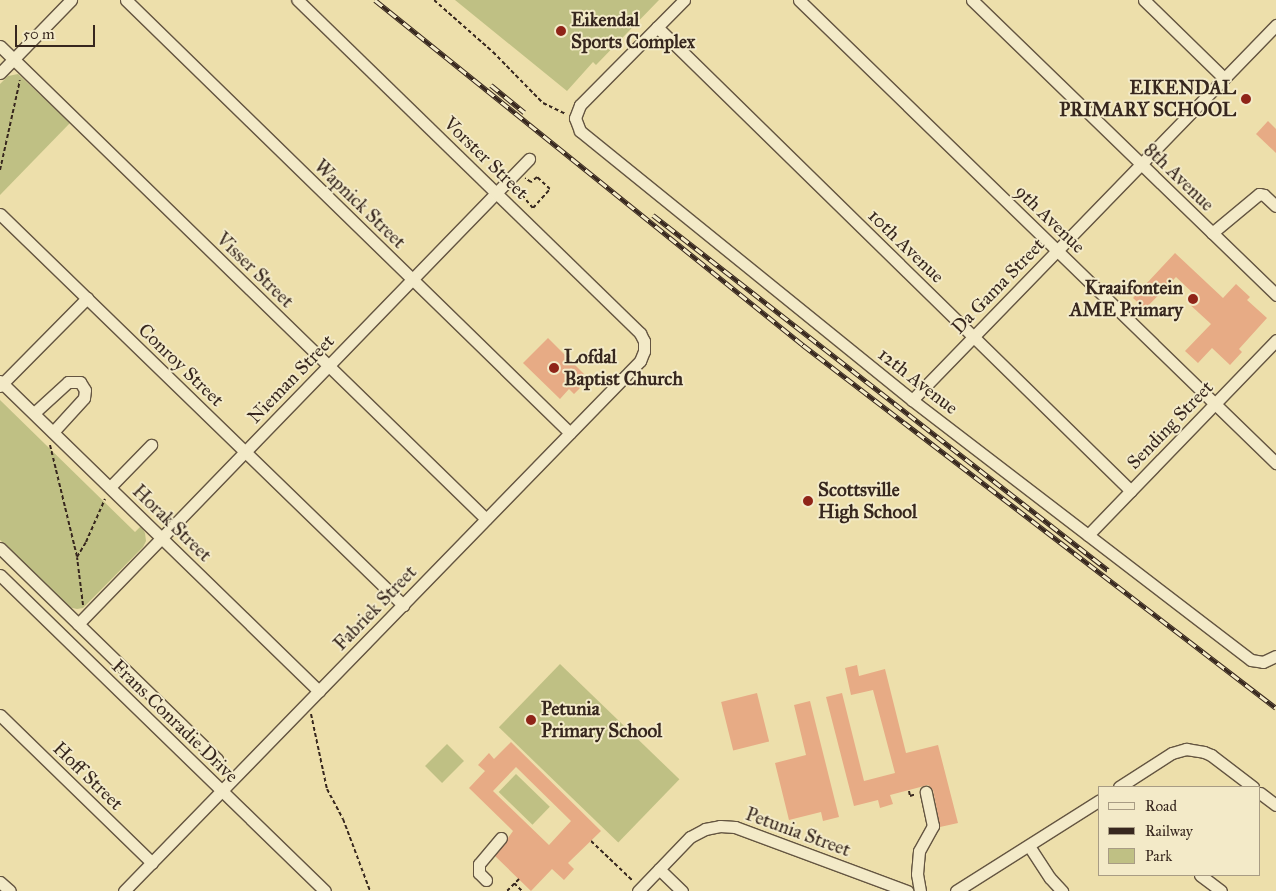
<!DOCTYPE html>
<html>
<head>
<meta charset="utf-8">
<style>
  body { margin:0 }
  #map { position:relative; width:1276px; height:891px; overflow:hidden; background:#eddfab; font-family:"IM FELL Great Primer",serif }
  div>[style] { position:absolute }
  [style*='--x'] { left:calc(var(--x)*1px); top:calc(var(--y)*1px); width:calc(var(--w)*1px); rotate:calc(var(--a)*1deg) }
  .green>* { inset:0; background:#bfc084; transform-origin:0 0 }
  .building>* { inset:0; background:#e7ab85; transform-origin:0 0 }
  .path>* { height:2px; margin-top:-1px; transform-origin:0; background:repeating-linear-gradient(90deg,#37271e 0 4px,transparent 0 6.5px) }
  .roads { filter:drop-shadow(1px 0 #645541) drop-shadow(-1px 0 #645541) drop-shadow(0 1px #645541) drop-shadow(0 -1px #645541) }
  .minor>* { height:11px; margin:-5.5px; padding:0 5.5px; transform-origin:5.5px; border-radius:5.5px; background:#f3eac8 }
  .rail>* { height:5px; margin-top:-2.5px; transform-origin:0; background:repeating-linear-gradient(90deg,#f3eac8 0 9px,#37271e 0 18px); box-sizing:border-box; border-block:1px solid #37271e }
  .dots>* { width:14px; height:14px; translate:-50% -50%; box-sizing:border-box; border:2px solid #f3eac8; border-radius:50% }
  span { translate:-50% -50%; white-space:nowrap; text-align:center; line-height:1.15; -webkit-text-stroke:4px #f3eac8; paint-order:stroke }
  .poi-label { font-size:19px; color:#37271e; font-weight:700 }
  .left { translate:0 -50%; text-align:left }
  .right { translate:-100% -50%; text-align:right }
  .street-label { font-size:19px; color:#37271e }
  .legend { position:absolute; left:1098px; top:786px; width:162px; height:90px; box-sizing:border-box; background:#f3eac8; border:1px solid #a89c84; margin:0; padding:6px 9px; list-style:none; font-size:15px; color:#37271e }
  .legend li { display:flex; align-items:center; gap:10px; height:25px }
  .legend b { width:25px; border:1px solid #a89c84 }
  .scale { position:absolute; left:15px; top:25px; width:80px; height:22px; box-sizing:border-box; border:2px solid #37271e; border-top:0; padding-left:6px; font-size:15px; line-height:18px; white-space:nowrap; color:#37271e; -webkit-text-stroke:4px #f3eac8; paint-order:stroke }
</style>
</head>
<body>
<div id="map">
  <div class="green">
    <div style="clip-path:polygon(455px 0,659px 0,596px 65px,593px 62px,567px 91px)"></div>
    <div style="clip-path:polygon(18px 74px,70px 123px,0 195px,0 84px,8px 76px)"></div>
    <div style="clip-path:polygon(0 400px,135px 532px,141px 526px,145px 533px,146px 541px,143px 547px,83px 608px,77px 609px,68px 607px,0 540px)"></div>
    <div style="left:560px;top:664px;width:166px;height:88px;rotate:44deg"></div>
    <div style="left:447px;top:744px;width:24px;height:31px;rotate:45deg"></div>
    <div style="left:516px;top:774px;width:47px;height:25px;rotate:44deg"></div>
  </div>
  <div class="building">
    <div style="clip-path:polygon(1268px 121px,1276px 129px,1276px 153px,1256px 134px)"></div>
    <div style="clip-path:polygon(1175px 253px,1223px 298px,1236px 284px,1250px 297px,1247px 300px,1267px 318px,1239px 349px,1242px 352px,1230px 365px,1212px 348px,1198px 363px,1185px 351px,1211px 324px,1187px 302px,1194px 294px,1176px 277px,1145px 309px,1133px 298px)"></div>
    <div style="clip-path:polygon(548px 338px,584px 374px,575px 383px,580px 388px,574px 394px,569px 389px,560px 399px,523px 363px)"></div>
    <div style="clip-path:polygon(857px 665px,859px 676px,885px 669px,906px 753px,938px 745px,958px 823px,940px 827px,933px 790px,928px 785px,890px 795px,893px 804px,880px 808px,878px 800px,854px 806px,826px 697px,842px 693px,864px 781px,895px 773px,873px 690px,851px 695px,845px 668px)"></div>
    <div style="left:757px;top:693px;width:50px;height:37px;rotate:76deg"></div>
    <div style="clip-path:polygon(810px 701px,839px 817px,823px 821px,821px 812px,789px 820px,775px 763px,806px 755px,794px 705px)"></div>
    <div style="clip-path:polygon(evenodd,511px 742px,601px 831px,568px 863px,574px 869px,564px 880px,552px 869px,531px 891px,495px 856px,513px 831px,469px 788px,485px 771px,478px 765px,489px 753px,494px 759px,511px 742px,516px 767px,571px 821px,549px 845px,493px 791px,516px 767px)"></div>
  </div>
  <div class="path">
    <div style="--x:434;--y:0;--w:79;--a:41.4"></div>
    <div style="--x:493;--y:52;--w:71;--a:45.6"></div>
    <div style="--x:543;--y:103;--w:25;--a:26"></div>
    <div style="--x:0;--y:170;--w:92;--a:-77.5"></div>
    <div style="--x:522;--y:195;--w:17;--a:50"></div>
    <div style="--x:533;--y:208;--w:25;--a:-48"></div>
    <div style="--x:550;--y:189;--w:18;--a:-137"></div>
    <div style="--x:537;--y:177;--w:8;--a:140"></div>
    <div style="--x:531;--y:182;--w:7;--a:-146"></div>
    <div style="--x:50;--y:445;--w:115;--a:76.4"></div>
    <div style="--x:83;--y:605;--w:48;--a:-97.1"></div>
    <div style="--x:77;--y:557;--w:17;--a:-59"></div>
    <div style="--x:86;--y:542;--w:47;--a:-66.2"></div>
    <div style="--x:311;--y:714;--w:77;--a:78"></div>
    <div style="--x:327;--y:789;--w:34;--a:62"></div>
    <div style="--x:343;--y:819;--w:77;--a:69.4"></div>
    <div style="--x:909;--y:791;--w:5;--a:79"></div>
    <div style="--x:910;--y:796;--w:6;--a:-18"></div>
    <div style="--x:591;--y:841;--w:58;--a:43.6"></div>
    <div style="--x:514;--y:883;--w:11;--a:45"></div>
    <div style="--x:507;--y:891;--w:17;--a:-45"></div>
  </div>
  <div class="roads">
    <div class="minor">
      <div style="--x:126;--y:0;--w:620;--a:44.28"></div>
      <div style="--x:684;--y:0;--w:148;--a:134.7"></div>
      <div style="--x:580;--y:105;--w:14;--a:111"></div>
      <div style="--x:575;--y:118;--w:14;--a:69"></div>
      <div style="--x:580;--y:131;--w:427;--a:39"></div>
      <div style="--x:912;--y:400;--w:427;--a:37.5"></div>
      <div style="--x:1251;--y:660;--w:12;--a:9"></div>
      <div style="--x:1263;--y:662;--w:14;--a:-25"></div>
      <div style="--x:799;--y:0;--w:665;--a:44.15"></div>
      <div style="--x:972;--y:0;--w:424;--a:44.1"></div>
      <div style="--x:1144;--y:0;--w:112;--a:44.3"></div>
      <div style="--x:657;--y:27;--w:663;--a:44.39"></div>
      <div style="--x:0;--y:46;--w:678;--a:44.22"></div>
      <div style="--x:0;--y:73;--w:102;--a:-45.8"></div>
      <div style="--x:0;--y:214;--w:562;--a:44.13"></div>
      <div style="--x:1212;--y:233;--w:61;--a:-39.7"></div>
      <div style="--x:1259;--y:194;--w:5;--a:11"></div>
      <div style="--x:1264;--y:195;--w:16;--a:43"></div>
      <div style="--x:0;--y:381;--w:445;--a:44.2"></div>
      <div style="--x:0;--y:386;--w:124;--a:-45.3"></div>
      <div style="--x:912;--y:400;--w:523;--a:-45.85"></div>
      <div style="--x:34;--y:413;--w:46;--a:-42.4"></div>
      <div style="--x:68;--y:382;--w:12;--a:0"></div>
      <div style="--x:80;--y:382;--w:9;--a:58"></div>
      <div style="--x:85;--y:390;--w:8;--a:97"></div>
      <div style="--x:84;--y:398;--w:46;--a:132.4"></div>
      <div style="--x:110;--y:487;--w:59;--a:-45.7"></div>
      <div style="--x:1088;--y:535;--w:271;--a:-46"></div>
      <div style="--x:0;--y:548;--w:303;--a:44.2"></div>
      <div style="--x:0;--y:575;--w:453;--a:44.2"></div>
      <div style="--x:78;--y:624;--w:648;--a:-45.88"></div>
      <div style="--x:0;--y:715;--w:212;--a:44.2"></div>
      <div style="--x:1119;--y:787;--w:63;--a:-32.7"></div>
      <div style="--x:1172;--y:753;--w:15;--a:-16"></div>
      <div style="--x:1186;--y:749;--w:18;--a:9"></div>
      <div style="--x:1204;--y:752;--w:8;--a:23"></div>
      <div style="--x:1211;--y:755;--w:53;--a:37.3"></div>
      <div style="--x:1260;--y:793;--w:20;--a:37"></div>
      <div style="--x:1029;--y:846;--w:38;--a:57"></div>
      <div style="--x:1050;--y:878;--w:18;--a:47"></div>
      <div style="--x:659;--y:869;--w:32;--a:44"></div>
      <div style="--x:1200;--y:875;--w:26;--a:37"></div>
      <div style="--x:486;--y:880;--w:10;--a:-135"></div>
      <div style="--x:479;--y:873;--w:9;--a:-90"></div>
      <div style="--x:479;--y:864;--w:34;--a:-50"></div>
      <div style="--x:0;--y:882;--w:13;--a:42"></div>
      <div style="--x:124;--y:891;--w:740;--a:-45.77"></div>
      <div style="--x:640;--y:361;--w:11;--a:-68"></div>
      <div style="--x:644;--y:351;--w:10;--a:-90"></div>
      <div style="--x:644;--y:341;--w:9;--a:-117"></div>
      <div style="--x:640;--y:333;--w:478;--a:-135.8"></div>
      <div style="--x:638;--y:891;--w:75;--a:-46.1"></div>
      <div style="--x:690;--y:837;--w:17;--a:-28"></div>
      <div style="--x:705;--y:829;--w:15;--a:-11"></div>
      <div style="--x:720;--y:826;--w:15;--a:4"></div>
      <div style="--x:735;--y:827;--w:184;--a:20.4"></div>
      <div style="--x:920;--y:891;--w:17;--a:-100"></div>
      <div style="--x:917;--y:874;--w:23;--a:-85"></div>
      <div style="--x:919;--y:851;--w:29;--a:-61"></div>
      <div style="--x:933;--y:826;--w:35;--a:-102"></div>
      <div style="--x:956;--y:891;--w:170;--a:-32.3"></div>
    </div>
  </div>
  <div class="rail">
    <div style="--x:375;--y:0;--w:550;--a:38.87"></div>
    <div style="--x:803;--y:345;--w:596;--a:37.5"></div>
    <div style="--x:491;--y:85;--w:43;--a:39.3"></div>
    <div style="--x:653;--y:215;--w:577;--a:37.96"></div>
  </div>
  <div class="dots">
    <div style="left:561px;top:31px;background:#8f2418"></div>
    <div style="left:1246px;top:99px;background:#8f2418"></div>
    <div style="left:1193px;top:299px;background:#8f2418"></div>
    <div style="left:554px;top:368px;background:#8f2418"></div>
    <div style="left:808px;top:501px;background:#8f2418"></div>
    <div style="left:531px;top:720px;background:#8f2418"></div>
  </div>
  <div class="poi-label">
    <span class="left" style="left:571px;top:31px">Eikendal<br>Sports Complex</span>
    <span class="right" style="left:1236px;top:99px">EIKENDAL<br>PRIMARY SCHOOL</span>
    <span class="right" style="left:1183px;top:299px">Kraaifontein<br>AME Primary</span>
    <span class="left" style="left:564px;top:368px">Lofdal<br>Baptist Church</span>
    <span class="left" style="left:818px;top:501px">Scottsville<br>High School</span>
    <span class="left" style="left:541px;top:720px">Petunia<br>Primary School</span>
  </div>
  <div class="street-label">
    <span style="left:486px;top:158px;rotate:44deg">Vorster Street</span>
    <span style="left:1179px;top:177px;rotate:44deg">8th Avenue</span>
    <span style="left:360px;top:204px;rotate:44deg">Wapnick Street</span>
    <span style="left:1050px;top:219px;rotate:44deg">9th Avenue</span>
    <span style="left:906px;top:246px;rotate:44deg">10th Avenue</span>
    <span style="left:255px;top:270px;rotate:44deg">Visser Street</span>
    <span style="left:998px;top:286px;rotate:-46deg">Da Gama Street</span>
    <span style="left:181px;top:365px;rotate:44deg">Conroy Street</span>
    <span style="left:291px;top:379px;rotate:-46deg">Nieman Street</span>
    <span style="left:918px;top:381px;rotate:38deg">12th Avenue</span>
    <span style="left:1170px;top:425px;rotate:-46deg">Sending Street</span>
    <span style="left:172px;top:523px;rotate:44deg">Horak Street</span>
    <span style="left:375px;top:608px;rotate:-46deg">Fabriek Street</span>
    <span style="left:175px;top:721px;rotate:44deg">Frans Conradie Drive</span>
    <span style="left:88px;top:776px;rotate:44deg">Hoff Street</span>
    <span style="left:798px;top:832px;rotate:20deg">Petunia Street</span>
  </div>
  <ul class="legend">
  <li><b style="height:6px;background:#f3eac8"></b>Road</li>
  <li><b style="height:6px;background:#37271e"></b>Railway</li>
  <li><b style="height:14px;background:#bfc084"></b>Park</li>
  </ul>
  <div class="scale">50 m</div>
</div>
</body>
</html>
